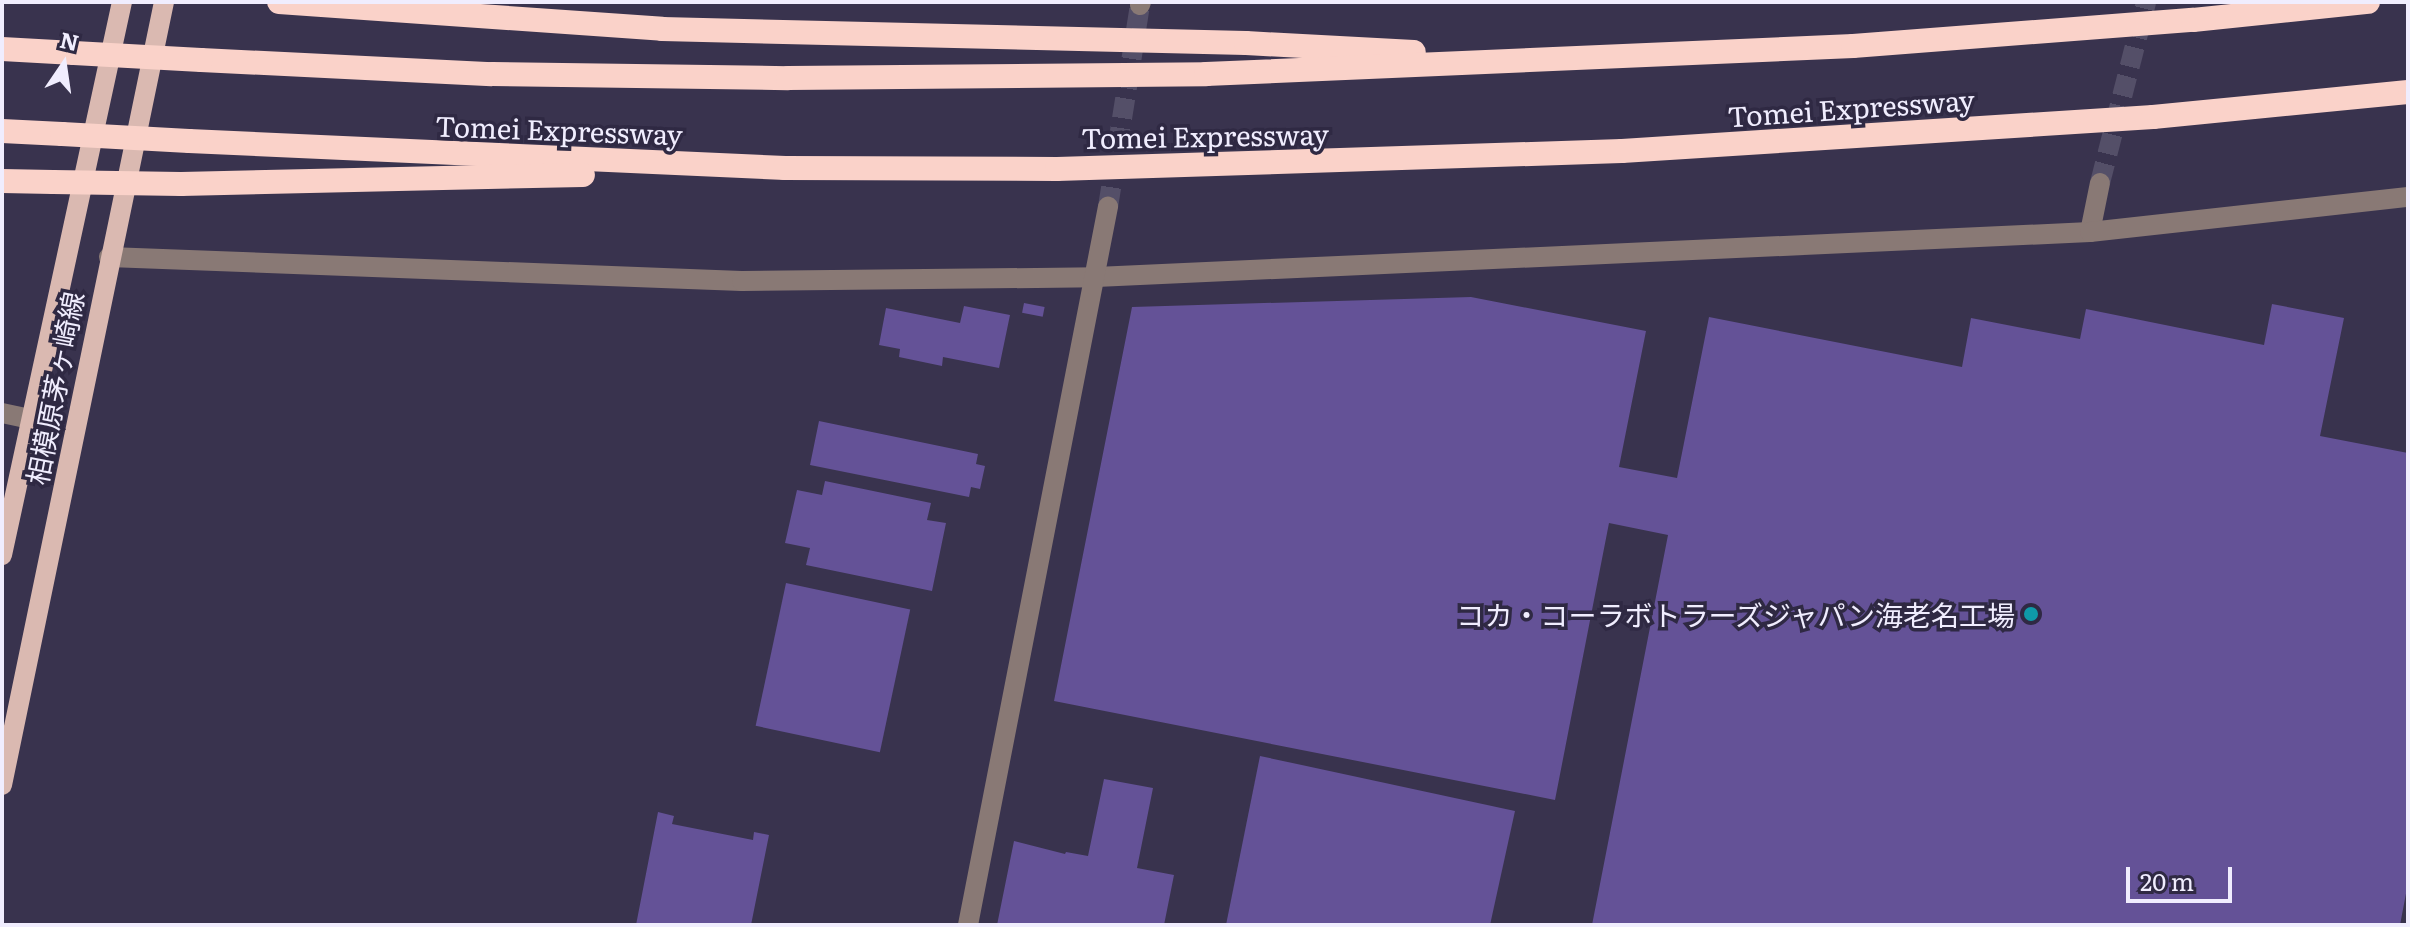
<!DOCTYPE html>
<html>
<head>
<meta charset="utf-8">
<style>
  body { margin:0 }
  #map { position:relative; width:2410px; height:927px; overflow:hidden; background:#39334e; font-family:Literata,"Noto Sans JP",serif }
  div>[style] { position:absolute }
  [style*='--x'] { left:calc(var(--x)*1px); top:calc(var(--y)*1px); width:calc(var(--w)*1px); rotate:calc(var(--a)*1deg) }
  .building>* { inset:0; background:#645297; transform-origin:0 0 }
  .minor-tunnel>* { height:20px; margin-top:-10px; transform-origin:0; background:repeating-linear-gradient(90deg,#544f68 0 20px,transparent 0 30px) }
  .minor>* { height:20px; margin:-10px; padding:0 10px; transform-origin:10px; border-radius:10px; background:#897975 }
  .major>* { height:20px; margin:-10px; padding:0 10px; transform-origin:10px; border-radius:10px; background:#dab9b1 }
  .highway>* { height:24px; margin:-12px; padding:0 12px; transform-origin:12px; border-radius:12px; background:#fad2c9 }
  .highway-bridge>* { height:24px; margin:-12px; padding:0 12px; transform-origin:12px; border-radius:12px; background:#fad2c9 }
  .dots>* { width:22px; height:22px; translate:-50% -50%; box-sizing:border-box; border:4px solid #2f2943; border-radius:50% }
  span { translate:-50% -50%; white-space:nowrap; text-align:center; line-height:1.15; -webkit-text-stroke:7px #2f2943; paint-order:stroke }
  .street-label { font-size:28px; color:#f0edfe }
  .poi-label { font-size:28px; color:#f0edfe }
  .right { translate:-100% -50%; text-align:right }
  .frame { position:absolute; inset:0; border:4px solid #f0edfe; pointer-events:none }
  .north { position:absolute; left:24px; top:24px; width:80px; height:80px; -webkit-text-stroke:6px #2f2943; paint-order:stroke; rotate:13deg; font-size:22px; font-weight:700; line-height:32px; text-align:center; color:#f0edfe }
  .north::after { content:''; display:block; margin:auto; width:28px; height:36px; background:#f0edfe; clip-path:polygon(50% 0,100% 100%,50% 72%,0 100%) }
  .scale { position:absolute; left:2126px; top:867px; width:106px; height:36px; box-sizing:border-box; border:4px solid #f0edfe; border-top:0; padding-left:10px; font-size:24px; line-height:28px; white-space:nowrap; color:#f0edfe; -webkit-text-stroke:6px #2f2943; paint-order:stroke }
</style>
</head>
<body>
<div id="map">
  <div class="building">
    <div style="clip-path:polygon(1471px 297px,1646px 331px,1619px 467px,1677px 478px,1709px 317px,1962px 367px,1971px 318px,2080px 339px,2086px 309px,2264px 345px,2272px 304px,2344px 318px,2320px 436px,2408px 453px,2408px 883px,2400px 925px,1592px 925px,1668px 535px,1609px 523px,1555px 800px,1054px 701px,1132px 307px)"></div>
    <div style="left:1024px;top:303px;width:21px;height:10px;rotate:11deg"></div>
    <div style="clip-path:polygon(964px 306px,1010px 315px,999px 368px,943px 357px,942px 366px,899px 357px,900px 349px,879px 345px,886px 308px,960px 323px)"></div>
    <div style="clip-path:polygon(819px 421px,978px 454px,976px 464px,985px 466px,980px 489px,971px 487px,969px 497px,810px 465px)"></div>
    <div style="clip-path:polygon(825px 481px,931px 503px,927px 520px,946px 523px,932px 591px,806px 565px,810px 548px,785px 543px,797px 490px,822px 495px)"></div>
    <div style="left:786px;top:583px;width:127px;height:146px;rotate:12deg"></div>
    <div style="clip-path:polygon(1260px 756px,1515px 811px,1490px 925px,1226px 925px)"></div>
    <div style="clip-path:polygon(1104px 779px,1153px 788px,1137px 868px,1174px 875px,1164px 925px,997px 925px,1014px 841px,1065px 854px,1066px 852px,1088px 856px)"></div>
    <div style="clip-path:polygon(658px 812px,674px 816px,672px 824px,753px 840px,754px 832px,769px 835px,751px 925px,636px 925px)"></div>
  </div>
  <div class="minor-tunnel">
    <div style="--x:2100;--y:183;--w:187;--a:-75.7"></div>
    <div style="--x:1108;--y:207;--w:205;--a:-81"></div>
  </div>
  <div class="minor">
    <div style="--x:1140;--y:5;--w:3;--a:-72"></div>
    <div style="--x:2090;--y:232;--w:50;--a:-78.5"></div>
    <div style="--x:109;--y:257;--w:633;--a:2.17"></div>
    <div style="--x:742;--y:281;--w:354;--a:-0.6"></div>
    <div style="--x:1096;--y:277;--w:995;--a:-2.59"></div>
    <div style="--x:2090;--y:232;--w:320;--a:-6.3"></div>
    <div style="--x:2;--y:413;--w:30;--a:12"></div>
    <div style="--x:968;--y:925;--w:732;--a:-78.97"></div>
  </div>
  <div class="major">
    <div style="--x:2;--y:555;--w:566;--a:-77.76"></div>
    <div style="--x:2;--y:785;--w:800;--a:-78.31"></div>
  </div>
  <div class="highway">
    <div style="--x:279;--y:2;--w:384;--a:4"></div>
    <div style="--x:662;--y:29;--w:584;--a:1.37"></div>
    <div style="--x:1246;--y:43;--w:168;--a:3.1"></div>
    <div style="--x:2;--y:49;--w:72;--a:3.2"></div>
    <div style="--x:201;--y:60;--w:291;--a:2.8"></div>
    <div style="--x:492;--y:74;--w:296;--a:0.8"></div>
    <div style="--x:788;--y:78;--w:418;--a:-0.5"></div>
    <div style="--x:1206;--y:74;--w:648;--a:-2.48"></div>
    <div style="--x:1853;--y:46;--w:341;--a:-4.4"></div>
    <div style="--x:2193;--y:20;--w:176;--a:-5.9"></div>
    <div style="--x:2;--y:131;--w:60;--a:2.9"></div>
    <div style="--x:189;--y:141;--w:597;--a:2.59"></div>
    <div style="--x:785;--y:168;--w:272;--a:0.2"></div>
    <div style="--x:1057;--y:169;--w:565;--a:-1.82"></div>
    <div style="--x:1622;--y:151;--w:532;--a:-3.66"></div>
    <div style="--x:2153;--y:117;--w:256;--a:-5.6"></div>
    <div style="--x:2;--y:181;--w:51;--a:1.1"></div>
    <div style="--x:181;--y:184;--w:402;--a:-1.3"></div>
  </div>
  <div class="highway-bridge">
    <div style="--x:74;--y:53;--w:127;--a:3.2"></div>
    <div style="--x:62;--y:134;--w:127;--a:3.2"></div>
    <div style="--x:53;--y:182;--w:128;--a:0.9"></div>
  </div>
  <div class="dots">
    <div style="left:2031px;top:614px;background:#0f9aa8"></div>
  </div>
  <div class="street-label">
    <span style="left:1851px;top:107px;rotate:-4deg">Tomei Expressway</span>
    <span style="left:559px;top:129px;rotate:2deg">Tomei Expressway</span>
    <span style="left:1205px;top:135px;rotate:-1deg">Tomei Expressway</span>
    <span style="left:54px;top:388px;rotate:-79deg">相模原茅ヶ崎線</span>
  </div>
  <div class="poi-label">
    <span class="right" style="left:2015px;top:614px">コカ・コーラボトラーズジャパン海老名工場</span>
  </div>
  <div class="frame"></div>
  <div class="north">N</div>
  <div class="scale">20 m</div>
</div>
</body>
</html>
